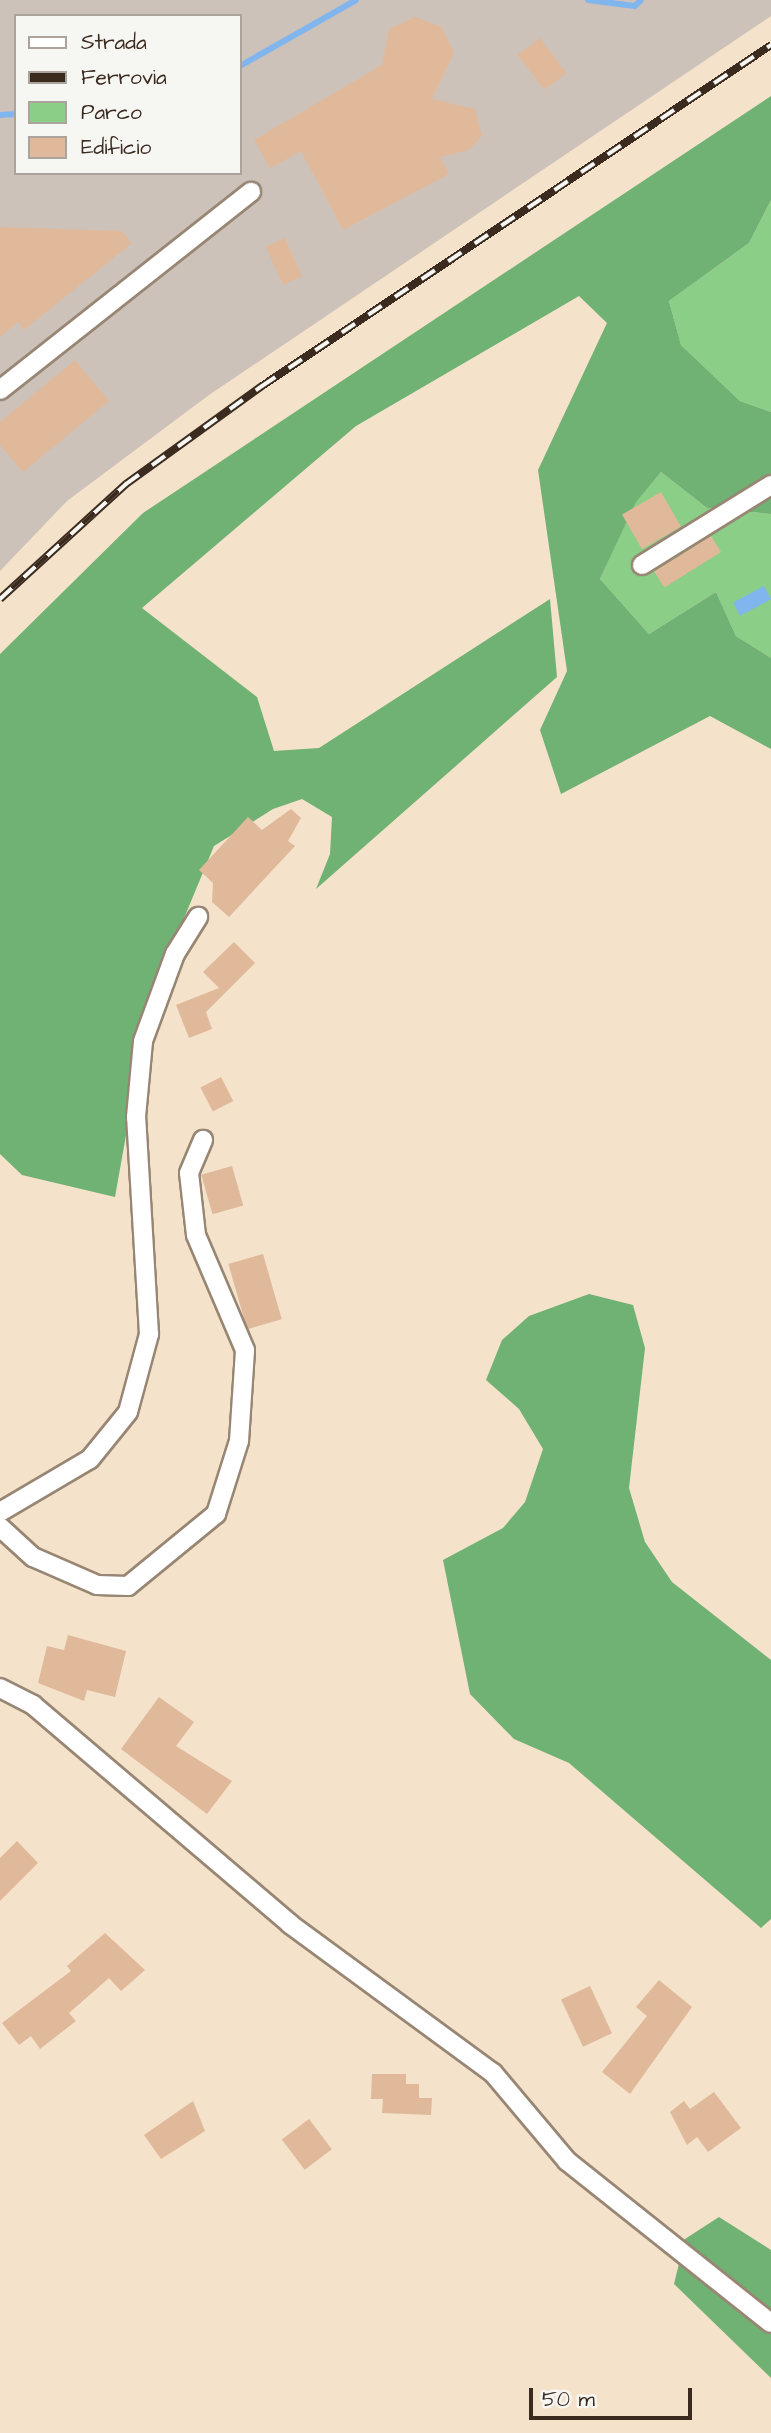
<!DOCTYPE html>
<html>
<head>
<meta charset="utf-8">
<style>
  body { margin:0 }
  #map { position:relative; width:771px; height:2433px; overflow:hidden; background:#f4e2ca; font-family:"Architects Daughter",sans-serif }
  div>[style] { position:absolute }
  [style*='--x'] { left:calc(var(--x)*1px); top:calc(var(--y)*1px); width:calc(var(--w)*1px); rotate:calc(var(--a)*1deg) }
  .industrial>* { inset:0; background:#cdc2b9 }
  .green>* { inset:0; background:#8bce87 }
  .forest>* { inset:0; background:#70b174 }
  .water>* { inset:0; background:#80b5ee; transform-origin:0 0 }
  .stream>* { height:6px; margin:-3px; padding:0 3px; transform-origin:3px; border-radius:3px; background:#80b5ee }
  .building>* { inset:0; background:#e0b99a; transform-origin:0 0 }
  .roads { filter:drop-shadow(2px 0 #988674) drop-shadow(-2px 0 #988674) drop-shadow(0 2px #988674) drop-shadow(0 -2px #988674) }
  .street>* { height:18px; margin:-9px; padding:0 9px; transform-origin:9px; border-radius:9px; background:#fff }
  .rail>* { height:8px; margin-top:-4px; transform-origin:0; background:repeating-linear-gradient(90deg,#f6f6f2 0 16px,#3b2a1e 0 32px); box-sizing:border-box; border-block:2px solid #3b2a1e }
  span { translate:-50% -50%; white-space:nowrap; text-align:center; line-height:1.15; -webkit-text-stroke:6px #f6f6f2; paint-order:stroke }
  .legend { position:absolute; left:14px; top:14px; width:228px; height:161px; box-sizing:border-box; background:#f6f6f2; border:2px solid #aba49d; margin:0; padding:9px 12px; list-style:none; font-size:21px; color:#3b2a1e }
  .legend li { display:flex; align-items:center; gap:14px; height:35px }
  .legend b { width:35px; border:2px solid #aba49d }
  .scale { position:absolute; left:529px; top:2388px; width:163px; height:32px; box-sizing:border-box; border:4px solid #3b2a1e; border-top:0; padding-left:9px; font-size:21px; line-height:24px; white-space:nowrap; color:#3b2a1e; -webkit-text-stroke:5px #f6f6f2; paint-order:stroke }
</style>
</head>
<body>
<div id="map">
  <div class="industrial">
    <div style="clip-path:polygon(evenodd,0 0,771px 0,771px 16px,209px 395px,67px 501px,0 571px,0 0,16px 16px,240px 16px,240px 173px,16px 173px,16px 16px)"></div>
  </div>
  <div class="green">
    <div style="clip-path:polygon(771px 200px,771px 412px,740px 401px,681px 345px,669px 301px,749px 243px)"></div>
    <div style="clip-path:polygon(661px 472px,707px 508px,771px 514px,771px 658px,736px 636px,716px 592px,649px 634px,600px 579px,636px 501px)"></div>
  </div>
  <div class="forest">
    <div style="clip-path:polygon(771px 96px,771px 200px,749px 243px,669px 301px,681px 345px,740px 401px,771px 412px,771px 514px,707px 508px,661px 472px,636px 502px,600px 579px,649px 634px,716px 592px,736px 636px,771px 658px,771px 749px,710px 716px,561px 794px,540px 730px,567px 671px,538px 470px,607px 323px,579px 296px,356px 426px,142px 608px,257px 697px,274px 751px,319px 748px,550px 599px,557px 677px,316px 889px,330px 854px,332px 817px,302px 799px,273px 809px,214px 846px,150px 1000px,115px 1197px,22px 1175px,0 1154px,0 654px,143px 513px)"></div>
    <div style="clip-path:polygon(589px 1294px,633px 1305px,645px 1348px,629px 1488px,645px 1542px,672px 1582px,771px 1660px,771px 1919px,761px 1928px,569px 1763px,514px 1739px,470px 1694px,443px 1560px,503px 1528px,525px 1502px,543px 1449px,519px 1409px,486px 1380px,502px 1340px,529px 1316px)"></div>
    <div style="clip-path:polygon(719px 2217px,771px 2250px,771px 2378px,674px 2284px,685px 2239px)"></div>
  </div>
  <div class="water">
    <div style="left:764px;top:586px;width:15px;height:35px;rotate:62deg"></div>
  </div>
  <div class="stream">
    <div style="--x:588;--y:0;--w:47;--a:7.3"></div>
    <div style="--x:635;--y:6;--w:8;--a:-45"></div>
    <div style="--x:240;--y:66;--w:133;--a:-29.6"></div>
    <div style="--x:0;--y:115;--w:16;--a:-4"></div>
  </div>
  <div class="building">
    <div style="clip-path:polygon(415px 17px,442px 27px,454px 53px,432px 99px,475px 109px,482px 136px,469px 150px,440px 157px,449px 174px,343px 230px,301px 151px,270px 168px,254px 140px,382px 65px,389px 29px)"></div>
    <div style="left:540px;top:38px;width:44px;height:28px;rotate:53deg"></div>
    <div style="clip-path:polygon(0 227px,121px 231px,132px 243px,24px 330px,18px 322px,0 337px)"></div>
    <div style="left:285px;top:238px;width:42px;height:21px;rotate:66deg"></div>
    <div style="clip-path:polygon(75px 360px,109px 401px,23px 472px,0 445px,0 422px)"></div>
    <div style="left:661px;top:492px;width:40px;height:45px;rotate:60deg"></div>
    <div style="left:711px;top:536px;width:19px;height:67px;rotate:58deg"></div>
    <div style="clip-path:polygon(291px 809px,301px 818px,288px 841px,295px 846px,229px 917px,212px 902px,213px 883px,199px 870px,248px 817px,262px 830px)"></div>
    <div style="clip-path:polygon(234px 942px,255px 963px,206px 1012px,212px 1029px,189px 1038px,176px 1005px,219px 988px,203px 972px)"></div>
    <div style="left:221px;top:1077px;width:27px;height:23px;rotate:63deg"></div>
    <div style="left:232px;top:1166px;width:41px;height:32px;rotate:74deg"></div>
    <div style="left:263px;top:1254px;width:68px;height:36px;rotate:74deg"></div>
    <div style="clip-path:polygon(68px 1635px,126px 1651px,115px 1697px,87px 1690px,84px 1701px,38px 1683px,47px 1646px,64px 1650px)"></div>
    <div style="clip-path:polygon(159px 1697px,194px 1722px,176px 1746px,232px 1781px,207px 1814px,121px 1749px)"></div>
    <div style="clip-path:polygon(17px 1841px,38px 1863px,0 1901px,0 1858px)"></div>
    <div style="clip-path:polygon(105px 1933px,145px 1970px,121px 1991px,109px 1978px,69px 2013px,76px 2021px,40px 2049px,31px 2036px,19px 2045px,2px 2023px,71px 1971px,67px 1966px)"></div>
    <div style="clip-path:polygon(659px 1980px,692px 2007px,630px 2094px,602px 2072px,647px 2016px,636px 2007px)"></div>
    <div style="left:590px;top:1986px;width:52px;height:32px;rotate:65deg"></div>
    <div style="clip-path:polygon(372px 2074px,406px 2074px,406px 2084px,419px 2084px,419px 2098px,432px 2098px,431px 2115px,382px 2113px,383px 2099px,371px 2099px)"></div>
    <div style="clip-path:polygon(714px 2092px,741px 2128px,708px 2152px,697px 2137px,687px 2145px,670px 2112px,684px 2101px,690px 2109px)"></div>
    <div style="clip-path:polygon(193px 2101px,205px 2131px,161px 2159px,144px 2135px)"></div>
    <div style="left:309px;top:2119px;width:38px;height:34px;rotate:53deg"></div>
  </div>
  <div class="roads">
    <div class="street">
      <div style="--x:0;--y:390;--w:320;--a:-38.3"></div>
      <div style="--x:642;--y:565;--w:152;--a:-31.8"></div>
      <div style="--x:0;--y:1512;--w:104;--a:-30.5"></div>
      <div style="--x:90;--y:1459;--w:60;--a:-51"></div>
      <div style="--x:128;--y:1412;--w:81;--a:-74.9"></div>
      <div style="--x:149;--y:1334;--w:217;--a:-93.4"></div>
      <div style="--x:136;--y:1117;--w:76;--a:-84.7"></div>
      <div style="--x:143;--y:1041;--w:93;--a:-69.8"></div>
      <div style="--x:175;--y:954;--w:44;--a:-58.1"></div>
      <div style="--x:0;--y:1527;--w:45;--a:42.3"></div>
      <div style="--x:33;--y:1557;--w:70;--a:23.6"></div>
      <div style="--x:97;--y:1585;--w:31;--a:2"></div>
      <div style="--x:128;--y:1586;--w:114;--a:-39.3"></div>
      <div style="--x:216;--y:1514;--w:77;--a:-72.5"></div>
      <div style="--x:239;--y:1441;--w:91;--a:-86.2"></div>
      <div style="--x:245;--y:1350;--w:125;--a:-113.1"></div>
      <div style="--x:196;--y:1235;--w:62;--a:-96.4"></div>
      <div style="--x:189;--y:1173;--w:36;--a:-67"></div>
      <div style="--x:0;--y:1688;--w:37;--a:27"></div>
      <div style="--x:33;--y:1705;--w:338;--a:40.4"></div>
      <div style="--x:290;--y:1924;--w:252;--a:36.3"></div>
      <div style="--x:493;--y:2073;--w:115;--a:49.9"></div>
      <div style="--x:567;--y:2161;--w:260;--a:38.5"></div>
    </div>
  </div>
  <div class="rail">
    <div style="--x:0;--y:599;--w:171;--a:-42.4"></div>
    <div style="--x:126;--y:484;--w:168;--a:-35.8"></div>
    <div style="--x:262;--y:386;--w:613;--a:-33.82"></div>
  </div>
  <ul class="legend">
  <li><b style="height:9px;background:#fff"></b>Strada</li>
  <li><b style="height:9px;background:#3b2a1e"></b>Ferrovia</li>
  <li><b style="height:19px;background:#8bce87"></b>Parco</li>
  <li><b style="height:19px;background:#e0b99a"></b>Edificio</li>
  </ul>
  <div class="scale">50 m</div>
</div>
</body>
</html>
